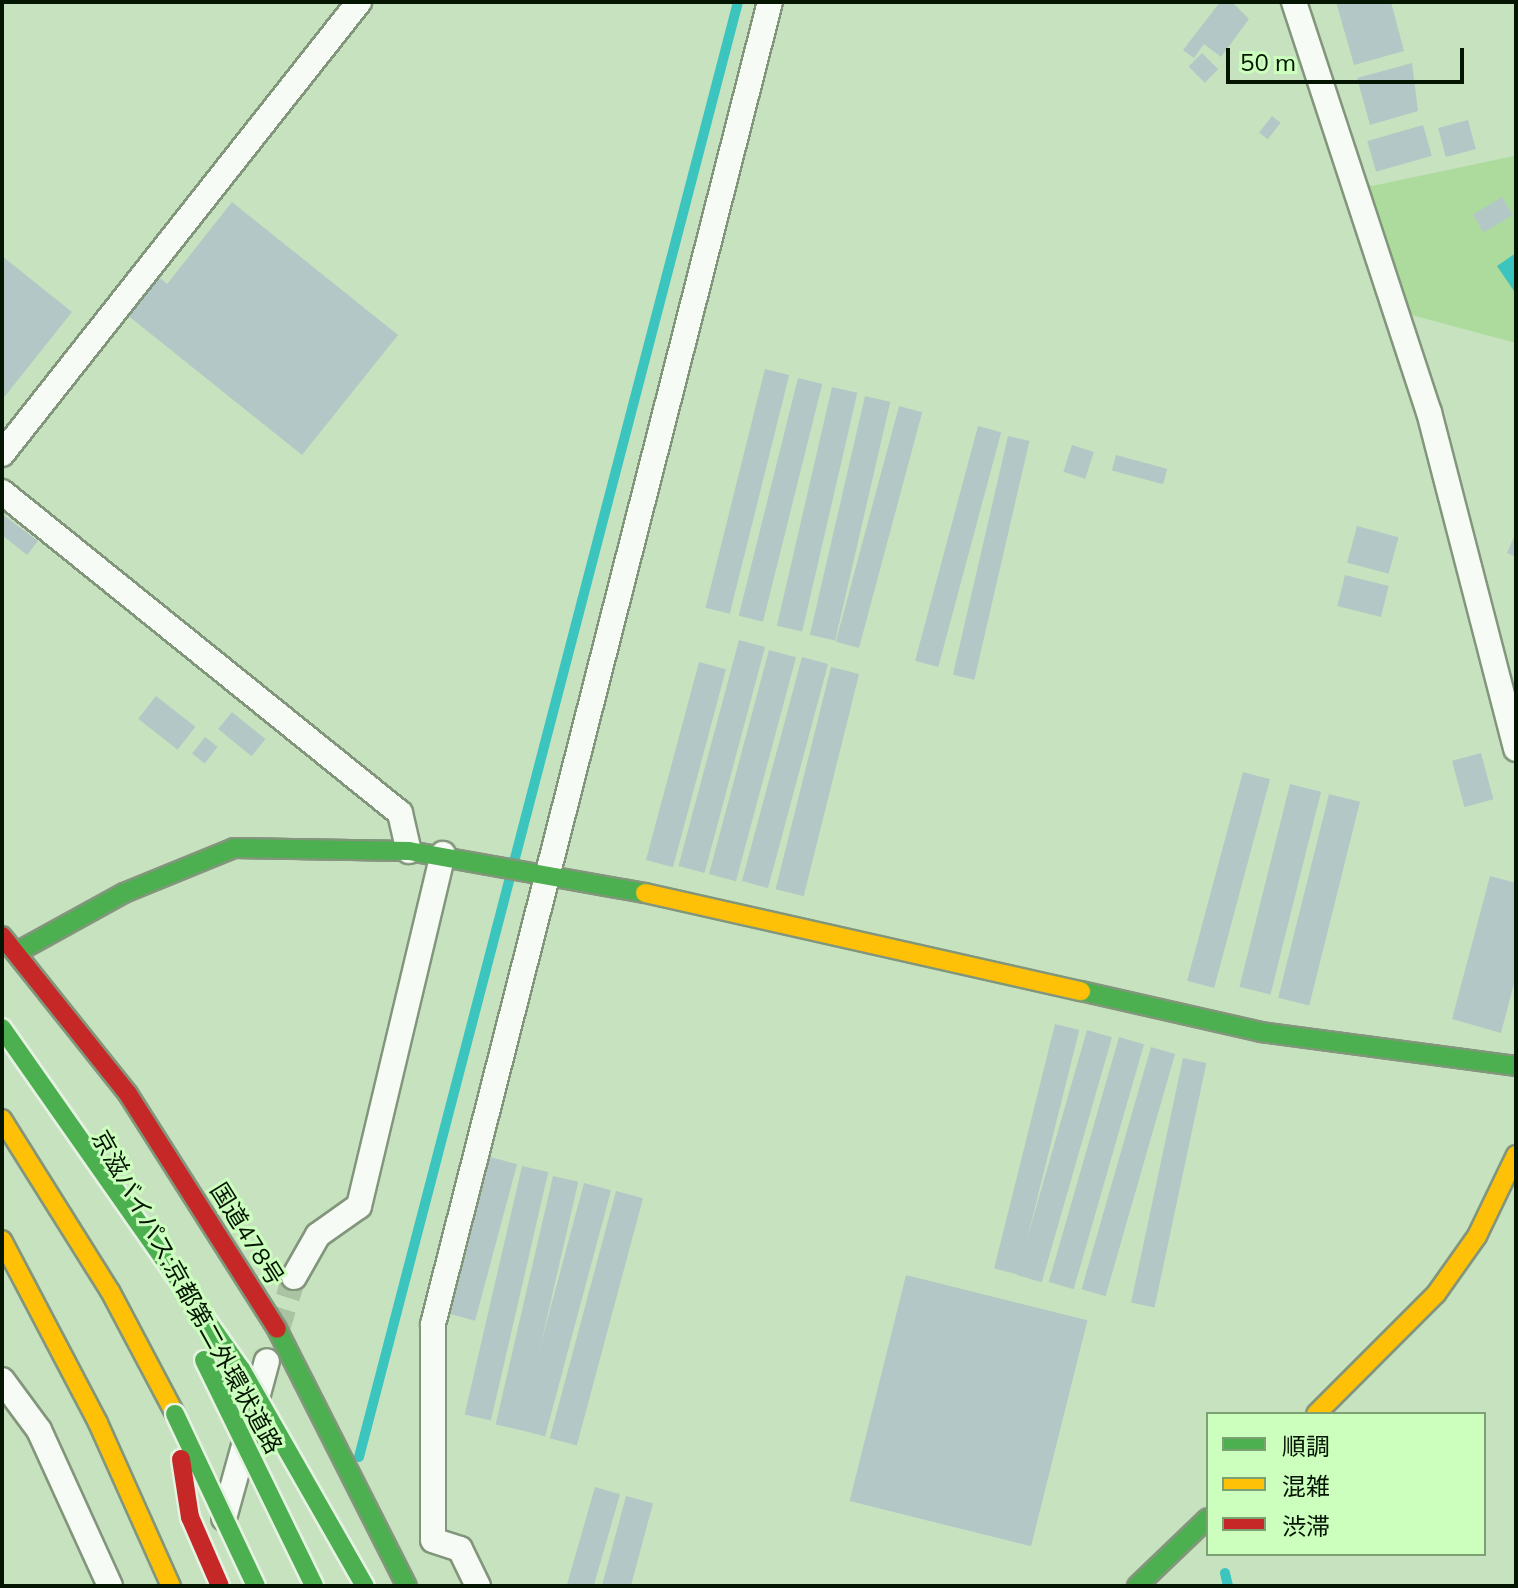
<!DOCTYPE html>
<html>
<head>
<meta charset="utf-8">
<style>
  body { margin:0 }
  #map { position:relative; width:1518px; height:1588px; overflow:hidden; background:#c7e2bf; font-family:Mulish,"Noto Sans JP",sans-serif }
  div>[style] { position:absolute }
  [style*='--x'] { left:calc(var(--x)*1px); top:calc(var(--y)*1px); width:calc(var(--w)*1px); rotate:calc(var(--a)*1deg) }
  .green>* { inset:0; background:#acdb9d }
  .water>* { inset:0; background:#3cc4be }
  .stream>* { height:10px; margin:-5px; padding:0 5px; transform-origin:5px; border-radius:5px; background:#3cc4be }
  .building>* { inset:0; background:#b3c8c6; transform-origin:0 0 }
  .street-tunnel>* { height:24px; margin-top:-12px; transform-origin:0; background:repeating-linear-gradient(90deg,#aac3a2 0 24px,transparent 0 36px) }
  .roads { filter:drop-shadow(2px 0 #82967c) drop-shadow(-2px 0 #82967c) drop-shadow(0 2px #82967c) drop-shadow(0 -2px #82967c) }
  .street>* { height:24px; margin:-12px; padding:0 12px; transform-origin:12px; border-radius:12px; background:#f7fbf5 }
  .fast>* { height:18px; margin:-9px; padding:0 9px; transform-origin:9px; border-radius:9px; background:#4caf50 }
  .slow>* { height:18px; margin:-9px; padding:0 9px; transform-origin:9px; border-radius:9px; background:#ffc107 }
  .jam>* { height:18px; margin:-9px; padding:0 9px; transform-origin:9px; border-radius:9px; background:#c62828 }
  .bridges { filter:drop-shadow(2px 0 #e6f2e2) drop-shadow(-2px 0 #e6f2e2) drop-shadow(0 2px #e6f2e2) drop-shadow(0 -2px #e6f2e2) }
  .fast-bridge>* { height:18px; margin:-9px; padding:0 9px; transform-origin:9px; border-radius:9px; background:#4caf50 }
  .jam-bridge>* { height:18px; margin:-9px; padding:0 9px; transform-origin:9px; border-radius:9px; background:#c62828 }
  span { translate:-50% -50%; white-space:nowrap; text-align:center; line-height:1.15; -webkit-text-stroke:6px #ccfebe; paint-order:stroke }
  .street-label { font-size:24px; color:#041501 }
  .frame { position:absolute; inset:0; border:4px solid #041501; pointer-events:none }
  .legend { position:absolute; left:1206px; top:1412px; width:280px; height:144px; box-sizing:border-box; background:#ccfebe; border:2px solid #7ca172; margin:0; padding:10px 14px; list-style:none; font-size:24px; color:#041501 }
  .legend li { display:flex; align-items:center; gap:16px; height:40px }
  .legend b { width:40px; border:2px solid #7ca172 }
  .scale { position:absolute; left:1226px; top:48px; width:238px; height:36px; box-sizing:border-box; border:4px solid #041501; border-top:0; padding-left:10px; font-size:24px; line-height:28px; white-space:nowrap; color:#041501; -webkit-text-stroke:6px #ccfebe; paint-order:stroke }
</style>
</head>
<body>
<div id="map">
  <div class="green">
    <div style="clip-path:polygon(1514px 156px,1516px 343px,1404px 313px,1359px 179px,1372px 186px)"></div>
  </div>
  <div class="water">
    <div style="clip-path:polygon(1516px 253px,1516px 294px,1497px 266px)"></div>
  </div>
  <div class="stream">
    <div style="--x:359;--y:1457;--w:1504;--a:-75.4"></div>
    <div style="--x:1225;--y:1573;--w:13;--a:77"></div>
  </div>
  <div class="building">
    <div style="clip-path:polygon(1220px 2px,1232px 2px,1249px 19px,1221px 57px,1204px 44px,1194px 58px,1183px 50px)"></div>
    <div style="clip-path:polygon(1336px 2px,1391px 2px,1404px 51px,1354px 65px)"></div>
    <div style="left:1202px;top:53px;width:23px;height:19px;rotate:45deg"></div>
    <div style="clip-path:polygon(1412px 63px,1418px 111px,1370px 125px,1357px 78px)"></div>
    <div style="left:1272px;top:116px;width:11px;height:21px;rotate:38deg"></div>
    <div style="left:1468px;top:120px;width:30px;height:31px;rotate:75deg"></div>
    <div style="left:1423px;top:125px;width:32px;height:58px;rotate:74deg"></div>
    <div style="left:1502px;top:197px;width:21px;height:34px;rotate:59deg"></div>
    <div style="clip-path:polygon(232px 202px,398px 335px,302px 455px,126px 314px,157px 275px,167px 284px)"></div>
    <div style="clip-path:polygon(2px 256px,72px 312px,2px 400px)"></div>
    <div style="left:765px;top:369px;width:25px;height:246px;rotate:14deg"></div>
    <div style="left:798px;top:378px;width:25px;height:245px;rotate:14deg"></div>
    <div style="left:832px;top:387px;width:26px;height:245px;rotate:13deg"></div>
    <div style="left:865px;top:396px;width:26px;height:245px;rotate:13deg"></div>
    <div style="left:899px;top:406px;width:24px;height:244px;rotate:15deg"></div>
    <div style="left:978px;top:426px;width:24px;height:243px;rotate:15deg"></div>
    <div style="left:1008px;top:436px;width:22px;height:245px;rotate:13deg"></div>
    <div style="left:1072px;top:445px;width:23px;height:28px;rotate:18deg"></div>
    <div style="left:1116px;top:455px;width:53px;height:16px;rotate:15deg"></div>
    <div style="clip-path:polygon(2px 514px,38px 541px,27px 555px,2px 535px)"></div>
    <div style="left:1357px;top:526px;width:43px;height:38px;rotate:15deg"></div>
    <div style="clip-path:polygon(1516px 532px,1516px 557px,1507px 553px)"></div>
    <div style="left:1345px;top:575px;width:45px;height:32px;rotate:14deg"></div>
    <div style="left:739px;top:640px;width:27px;height:234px;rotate:15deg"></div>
    <div style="left:769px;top:650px;width:28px;height:232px;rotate:15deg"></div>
    <div style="left:802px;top:657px;width:27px;height:232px;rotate:15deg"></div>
    <div style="left:699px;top:662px;width:28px;height:205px;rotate:15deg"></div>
    <div style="left:831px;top:667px;width:29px;height:229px;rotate:14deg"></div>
    <div style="left:156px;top:696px;width:50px;height:29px;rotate:38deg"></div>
    <div style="left:232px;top:712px;width:43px;height:22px;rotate:39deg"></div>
    <div style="left:205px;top:737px;width:16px;height:21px;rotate:38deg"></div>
    <div style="left:1481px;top:753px;width:48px;height:30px;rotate:75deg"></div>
    <div style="left:1243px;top:772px;width:28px;height:216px;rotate:15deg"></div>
    <div style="left:1290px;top:784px;width:32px;height:209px;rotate:14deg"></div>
    <div style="left:1329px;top:794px;width:32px;height:210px;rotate:14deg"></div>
    <div style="clip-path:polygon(1490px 876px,1516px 883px,1516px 976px,1501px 1033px,1452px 1019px)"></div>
    <div style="left:1055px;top:1024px;width:25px;height:252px;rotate:14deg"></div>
    <div style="left:1087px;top:1030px;width:26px;height:255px;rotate:16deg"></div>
    <div style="left:1119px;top:1037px;width:26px;height:255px;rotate:16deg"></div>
    <div style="left:1151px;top:1047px;width:25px;height:252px;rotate:16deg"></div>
    <div style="left:1183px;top:1058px;width:24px;height:250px;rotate:12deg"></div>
    <div style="left:490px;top:1157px;width:28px;height:162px;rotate:15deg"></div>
    <div style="left:522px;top:1166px;width:27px;height:255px;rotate:13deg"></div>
    <div style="left:553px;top:1176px;width:26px;height:255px;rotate:13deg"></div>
    <div style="left:584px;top:1183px;width:28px;height:255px;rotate:15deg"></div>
    <div style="left:616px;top:1191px;width:28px;height:256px;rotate:15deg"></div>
    <div style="left:906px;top:1275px;width:187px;height:233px;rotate:14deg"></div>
    <div style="left:595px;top:1487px;width:26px;height:102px;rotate:16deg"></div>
    <div style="left:626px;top:1496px;width:28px;height:93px;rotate:15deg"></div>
  </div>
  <div class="street-tunnel">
    <div style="--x:277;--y:1332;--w:58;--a:-72.8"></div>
  </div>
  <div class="roads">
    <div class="street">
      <div style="--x:1294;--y:2;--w:432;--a:71.8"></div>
      <div style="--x:1429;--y:412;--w:348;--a:75.5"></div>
      <div style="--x:2;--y:454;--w:576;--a:-51.7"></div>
      <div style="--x:2;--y:492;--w:511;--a:38.89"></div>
      <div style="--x:400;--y:813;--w:39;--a:77"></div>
      <div style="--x:294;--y:1277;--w:48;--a:-60.3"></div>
      <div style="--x:318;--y:1235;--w:50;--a:-35.3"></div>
      <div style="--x:359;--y:1206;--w:362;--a:-76.6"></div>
      <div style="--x:2;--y:1380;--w:62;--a:53.5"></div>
      <div style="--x:39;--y:1430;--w:171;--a:65.5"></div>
      <div style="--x:257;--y:1398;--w:38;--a:-75"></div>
      <div style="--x:224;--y:1518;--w:75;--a:-74.5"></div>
      <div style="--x:478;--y:1586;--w:41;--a:-115.9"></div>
      <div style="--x:460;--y:1549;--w:28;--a:-162"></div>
      <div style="--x:433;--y:1540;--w:216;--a:-90"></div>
      <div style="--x:433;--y:1324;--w:1364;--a:-75.7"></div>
    </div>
    <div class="fast">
      <div style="--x:17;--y:952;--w:122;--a:-28.9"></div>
      <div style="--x:124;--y:893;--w:119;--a:-22.2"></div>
      <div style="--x:234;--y:848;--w:175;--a:1"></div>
      <div style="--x:409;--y:851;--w:240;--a:10.1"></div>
      <div style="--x:1081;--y:991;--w:185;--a:12.8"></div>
      <div style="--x:1261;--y:1032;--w:257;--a:7.6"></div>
      <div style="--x:277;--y:1329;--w:288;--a:63.2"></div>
      <div style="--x:1137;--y:1586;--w:98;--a:-43.8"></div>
    </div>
    <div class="slow">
      <div style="--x:645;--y:893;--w:447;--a:12.7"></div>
      <div style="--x:2;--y:1119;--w:203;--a:57.9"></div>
      <div style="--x:110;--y:1291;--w:139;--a:62.1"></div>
      <div style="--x:2;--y:1240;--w:207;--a:62.3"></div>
      <div style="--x:98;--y:1423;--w:179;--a:65.9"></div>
      <div style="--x:1316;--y:1414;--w:170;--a:-45"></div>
      <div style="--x:1436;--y:1294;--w:71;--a:-54.7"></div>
      <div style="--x:1477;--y:1236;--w:90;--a:-64.3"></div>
    </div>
    <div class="jam">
      <div style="--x:2;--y:936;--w:202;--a:51.4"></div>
      <div style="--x:128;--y:1094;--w:278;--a:57.6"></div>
    </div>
  </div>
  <div class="bridges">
    <div class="fast-bridge">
      <div style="--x:2;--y:1028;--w:416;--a:55"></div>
      <div style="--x:241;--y:1369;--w:250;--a:60.3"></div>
      <div style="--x:204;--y:1360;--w:251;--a:64"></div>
      <div style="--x:175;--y:1414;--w:190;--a:64.8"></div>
    </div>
    <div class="jam-bridge">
      <div style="--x:181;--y:1459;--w:59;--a:81.2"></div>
      <div style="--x:190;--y:1517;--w:75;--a:66.5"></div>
    </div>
  </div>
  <div class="street-label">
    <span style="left:247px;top:1234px;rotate:58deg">国道478号</span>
    <span style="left:187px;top:1292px;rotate:61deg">京滋バイパス;京都第二外環状道路</span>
  </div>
  <div class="frame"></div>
  <ul class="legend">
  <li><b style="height:10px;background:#4caf50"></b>順調</li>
  <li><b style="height:10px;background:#ffc107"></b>混雑</li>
  <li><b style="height:10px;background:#c62828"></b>渋滞</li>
  </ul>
  <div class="scale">50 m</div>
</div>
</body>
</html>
